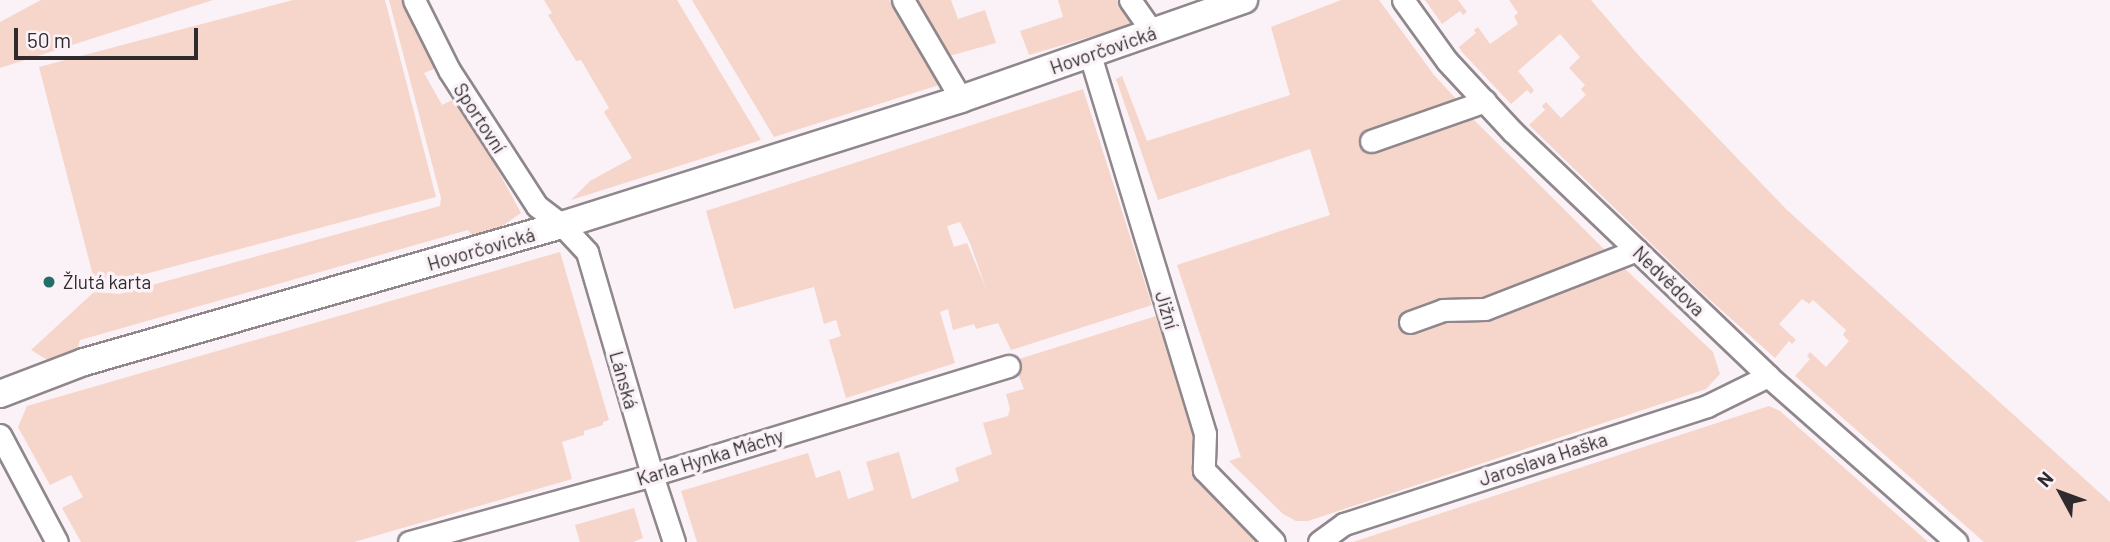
<!DOCTYPE html>
<html>
<head>
<meta charset="utf-8">
<style>
  body { margin:0 }
  #map { position:relative; width:2110px; height:542px; overflow:hidden; background:#faf2f7; font-family:Barlow,sans-serif }
  div>[style] { position:absolute }
  [style*='--x'] { left:calc(var(--x)*1px); top:calc(var(--y)*1px); width:calc(var(--w)*1px); rotate:calc(var(--a)*1deg) }
  .green>* { inset:0; background:#f6d5ca }
  .roads { filter:drop-shadow(2px 0 #8f878c) drop-shadow(-2px 0 #8f878c) drop-shadow(0 2px #8f878c) drop-shadow(0 -2px #8f878c) }
  .minor>* { height:21px; margin:-10.5px; padding:0 10.5px; transform-origin:10.5px; border-radius:10.5px; background:#fff }
  .tertiary>* { height:26px; margin:-13px; padding:0 13px; transform-origin:13px; border-radius:13px; background:#fff }
  .dots>* { width:19px; height:19px; translate:-50% -50%; box-sizing:border-box; border:4px solid #faf2f7; border-radius:50% }
  span { translate:-50% -50%; white-space:nowrap; text-align:center; line-height:1.15; -webkit-text-stroke:7px #faf2f7; paint-order:stroke }
  .street-label { font-size:19px; color:#2f2b2d }
  .poi-label { font-size:19px; color:#2f2b2d }
  .left { translate:0 -50%; text-align:left }
  .north { position:absolute; left:2026px; top:458px; width:70px; height:70px; -webkit-text-stroke:5px #faf2f7; paint-order:stroke; rotate:311deg; font-size:19px; font-weight:700; line-height:28px; text-align:center; color:#2f2b2d }
  .north::after { content:''; display:block; margin:auto; width:24px; height:32px; background:#2f2b2d; clip-path:polygon(50% 0,100% 100%,50% 72%,0 100%) }
  .scale { position:absolute; left:14px; top:28px; width:184px; height:32px; box-sizing:border-box; border:4px solid #2f2b2d; border-top:0; padding-left:9px; font-size:21px; line-height:24px; white-space:nowrap; color:#2f2b2d; -webkit-text-stroke:5px #faf2f7; paint-order:stroke }
</style>
</head>
<body>
<div id="map">
  <div class="green">
    <div style="clip-path:polygon(41px 0,213px 0,0 68px,0 22px)"></div>
    <div style="clip-path:polygon(293px 0,385px 0,436px 197px,96px 287px,39px 67px)"></div>
    <div style="clip-path:polygon(389px 0,409px 0,439px 67px,424px 73px,442px 105px,458px 97px,521px 213px,502px 226px,473px 236px,468px 230px,80px 340px,77px 351px,49px 361px,31px 350px,94px 292px,119px 294px,440px 206px,441px 198px)"></div>
    <div style="clip-path:polygon(544px 0,677px 0,761px 140px,571px 200px,590px 181px,632px 158px,604px 112px,609px 108px,581px 60px,576px 61px,548px 15px,552px 13px)"></div>
    <div style="clip-path:polygon(692px 0,889px 0,939px 85px,774px 137px)"></div>
    <div style="clip-path:polygon(916px 0,951px 0,958px 19px,985px 10px,996px 43px,949px 56px)"></div>
    <div style="clip-path:polygon(1058px 0,1117px 0,1134px 24px,1029px 55px,1020px 31px,1063px 17px)"></div>
    <div style="clip-path:polygon(1341px 0,1379px 0,1434px 75px,1458px 101px,1363px 135px,1369px 152px,1472px 118px,1609px 254px,1480px 299px,1408px 314px,1414px 332px,1443px 321px,1485px 316px,1624px 268px,1713px 352px,1720px 374px,1706px 389px,1308px 521px,1296px 521px,1283px 514px,1229px 461px,1241px 457px,1177px 265px,1330px 215px,1310px 149px,1158px 200px,1116px 79px,1122px 76px,1147px 141px,1290px 95px,1271px 27px)"></div>
    <div style="clip-path:polygon(1425px 0,1458px 0,1467px 12px,1463px 15px,1460px 11px,1442px 24px)"></div>
    <div style="clip-path:polygon(1509px 0,1591px 0,1639px 56px,1787px 210px,2110px 502px,2110px 542px,1984px 542px,1795px 376px,1810px 359px,1807px 356px,1810px 352px,1826px 367px,1849px 341px,1843px 335px,1846px 330px,1813px 300px,1809px 304px,1802px 299px,1779px 324px,1796px 340px,1792px 344px,1789px 341px,1775px 358px,1700px 291px,1529px 125px,1545px 110px,1542px 106px,1546px 102px,1561px 118px,1586px 95px,1581px 89px,1585px 85px,1569px 68px,1580px 57px,1560px 34px,1518px 71px,1534px 90px,1531px 94px,1527px 90px,1511px 104px,1461px 51px,1459px 47px,1476px 33px,1474px 30px,1478px 27px,1490px 44px,1518px 24px,1514px 16px,1518px 13px)"></div>
    <div style="clip-path:polygon(evenodd,1083px 89px,1152px 305px,1011px 350px,998px 323px,976px 329px,974px 324px,953px 330px,948px 309px,940px 312px,955px 363px,846px 398px,829px 340px,841px 336px,836px 320px,824px 324px,814px 287px,734px 309px,706px 211px,1083px 89px,960px 222px,970px 243px,987px 291px,967px 243px,954px 247px,947px 226px,960px 222px)"></div>
    <div style="clip-path:polygon(560px 252px,609px 420px,603px 422px,603px 425px,584px 431px,584px 435px,562px 442px,572px 479px,354px 542px,81px 542px,62px 508px,83px 497px,71px 475px,50px 485px,18px 427px,27px 406px)"></div>
    <div style="clip-path:polygon(1156px 316px,1194px 432px,1191px 473px,1259px 542px,697px 542px,681px 491px,808px 453px,816px 478px,840px 470px,848px 499px,874px 490px,866px 462px,899px 452px,912px 499px,959px 481px,955px 468px,992px 454px,983px 423px,1008px 416px,1010px 409px,1006px 394px,1024px 389px,1013px 361px)"></div>
    <div style="clip-path:polygon(1769px 406px,1780px 411px,1928px 542px,1353px 542px)"></div>
    <div style="clip-path:polygon(634px 508px,643px 538px,633px 542px,580px 542px,575px 525px)"></div>
  </div>
  <div class="roads">
    <div class="minor">
      <div style="--x:414;--y:0;--w:78;--a:63.4"></div>
      <div style="--x:449;--y:70;--w:162;--a:57.1"></div>
      <div style="--x:537;--y:206;--w:31;--a:37"></div>
      <div style="--x:562;--y:225;--w:37;--a:47"></div>
      <div style="--x:587;--y:252;--w:232;--a:73.7"></div>
      <div style="--x:652;--y:475;--w:71;--a:71.8"></div>
      <div style="--x:903;--y:0;--w:115;--a:59.6"></div>
      <div style="--x:1130;--y:0;--w:40;--a:55.1"></div>
      <div style="--x:1403;--y:0;--w:75;--a:54.2"></div>
      <div style="--x:1447;--y:61;--w:97;--a:47.1"></div>
      <div style="--x:1513;--y:132;--w:353;--a:43.7"></div>
      <div style="--x:1768;--y:376;--w:251;--a:41.4"></div>
      <div style="--x:1090;--y:55;--w:396;--a:73.1"></div>
      <div style="--x:1205;--y:434;--w:36;--a:92"></div>
      <div style="--x:1204;--y:470;--w:100;--a:45.8"></div>
      <div style="--x:1371;--y:141;--w:121;--a:-19.3"></div>
      <div style="--x:1410;--y:322;--w:35;--a:-20"></div>
      <div style="--x:1443;--y:310;--w:42;--a:-1.4"></div>
      <div style="--x:1485;--y:309;--w:163;--a:-21.2"></div>
      <div style="--x:0;--y:435;--w:121;--a:62"></div>
      <div style="--x:409;--y:542;--w:252;--a:-15.4"></div>
      <div style="--x:652;--y:475;--w:373;--a:-17"></div>
      <div style="--x:1319;--y:542;--w:31;--a:-36"></div>
      <div style="--x:1344;--y:524;--w:382;--a:-18"></div>
      <div style="--x:1707;--y:406;--w:68;--a:-26.2"></div>
    </div>
    <div class="tertiary">
      <div style="--x:0;--y:394;--w:90;--a:-20.9"></div>
      <div style="--x:84;--y:362;--w:497;--a:-16"></div>
      <div style="--x:562;--y:225;--w:418;--a:-17.5"></div>
      <div style="--x:961;--y:99;--w:300;--a:-19.3"></div>
    </div>
  </div>
  <div class="dots">
    <div style="left:49px;top:282px;background:#246e69"></div>
  </div>
  <div class="street-label">
    <span style="left:1103px;top:50px;rotate:-19deg">Hovorčovická</span>
    <span style="left:480px;top:118px;rotate:57deg">Sportovní</span>
    <span style="left:481px;top:249px;rotate:-16deg">Hovorčovická</span>
    <span style="left:1669px;top:281px;rotate:44deg">Nedvědova</span>
    <span style="left:1167px;top:310px;rotate:73deg">Jižní</span>
    <span style="left:624px;top:380px;rotate:74deg">Lánská</span>
    <span style="left:710px;top:457px;rotate:-17deg">Karla Hynka Máchy</span>
    <span style="left:1543px;top:459px;rotate:-18deg">Jaroslava Haška</span>
  </div>
  <div class="poi-label">
    <span class="left" style="left:63px;top:282px">Žlutá karta</span>
  </div>
  <div class="north">N</div>
  <div class="scale">50 m</div>
</div>
</body>
</html>
